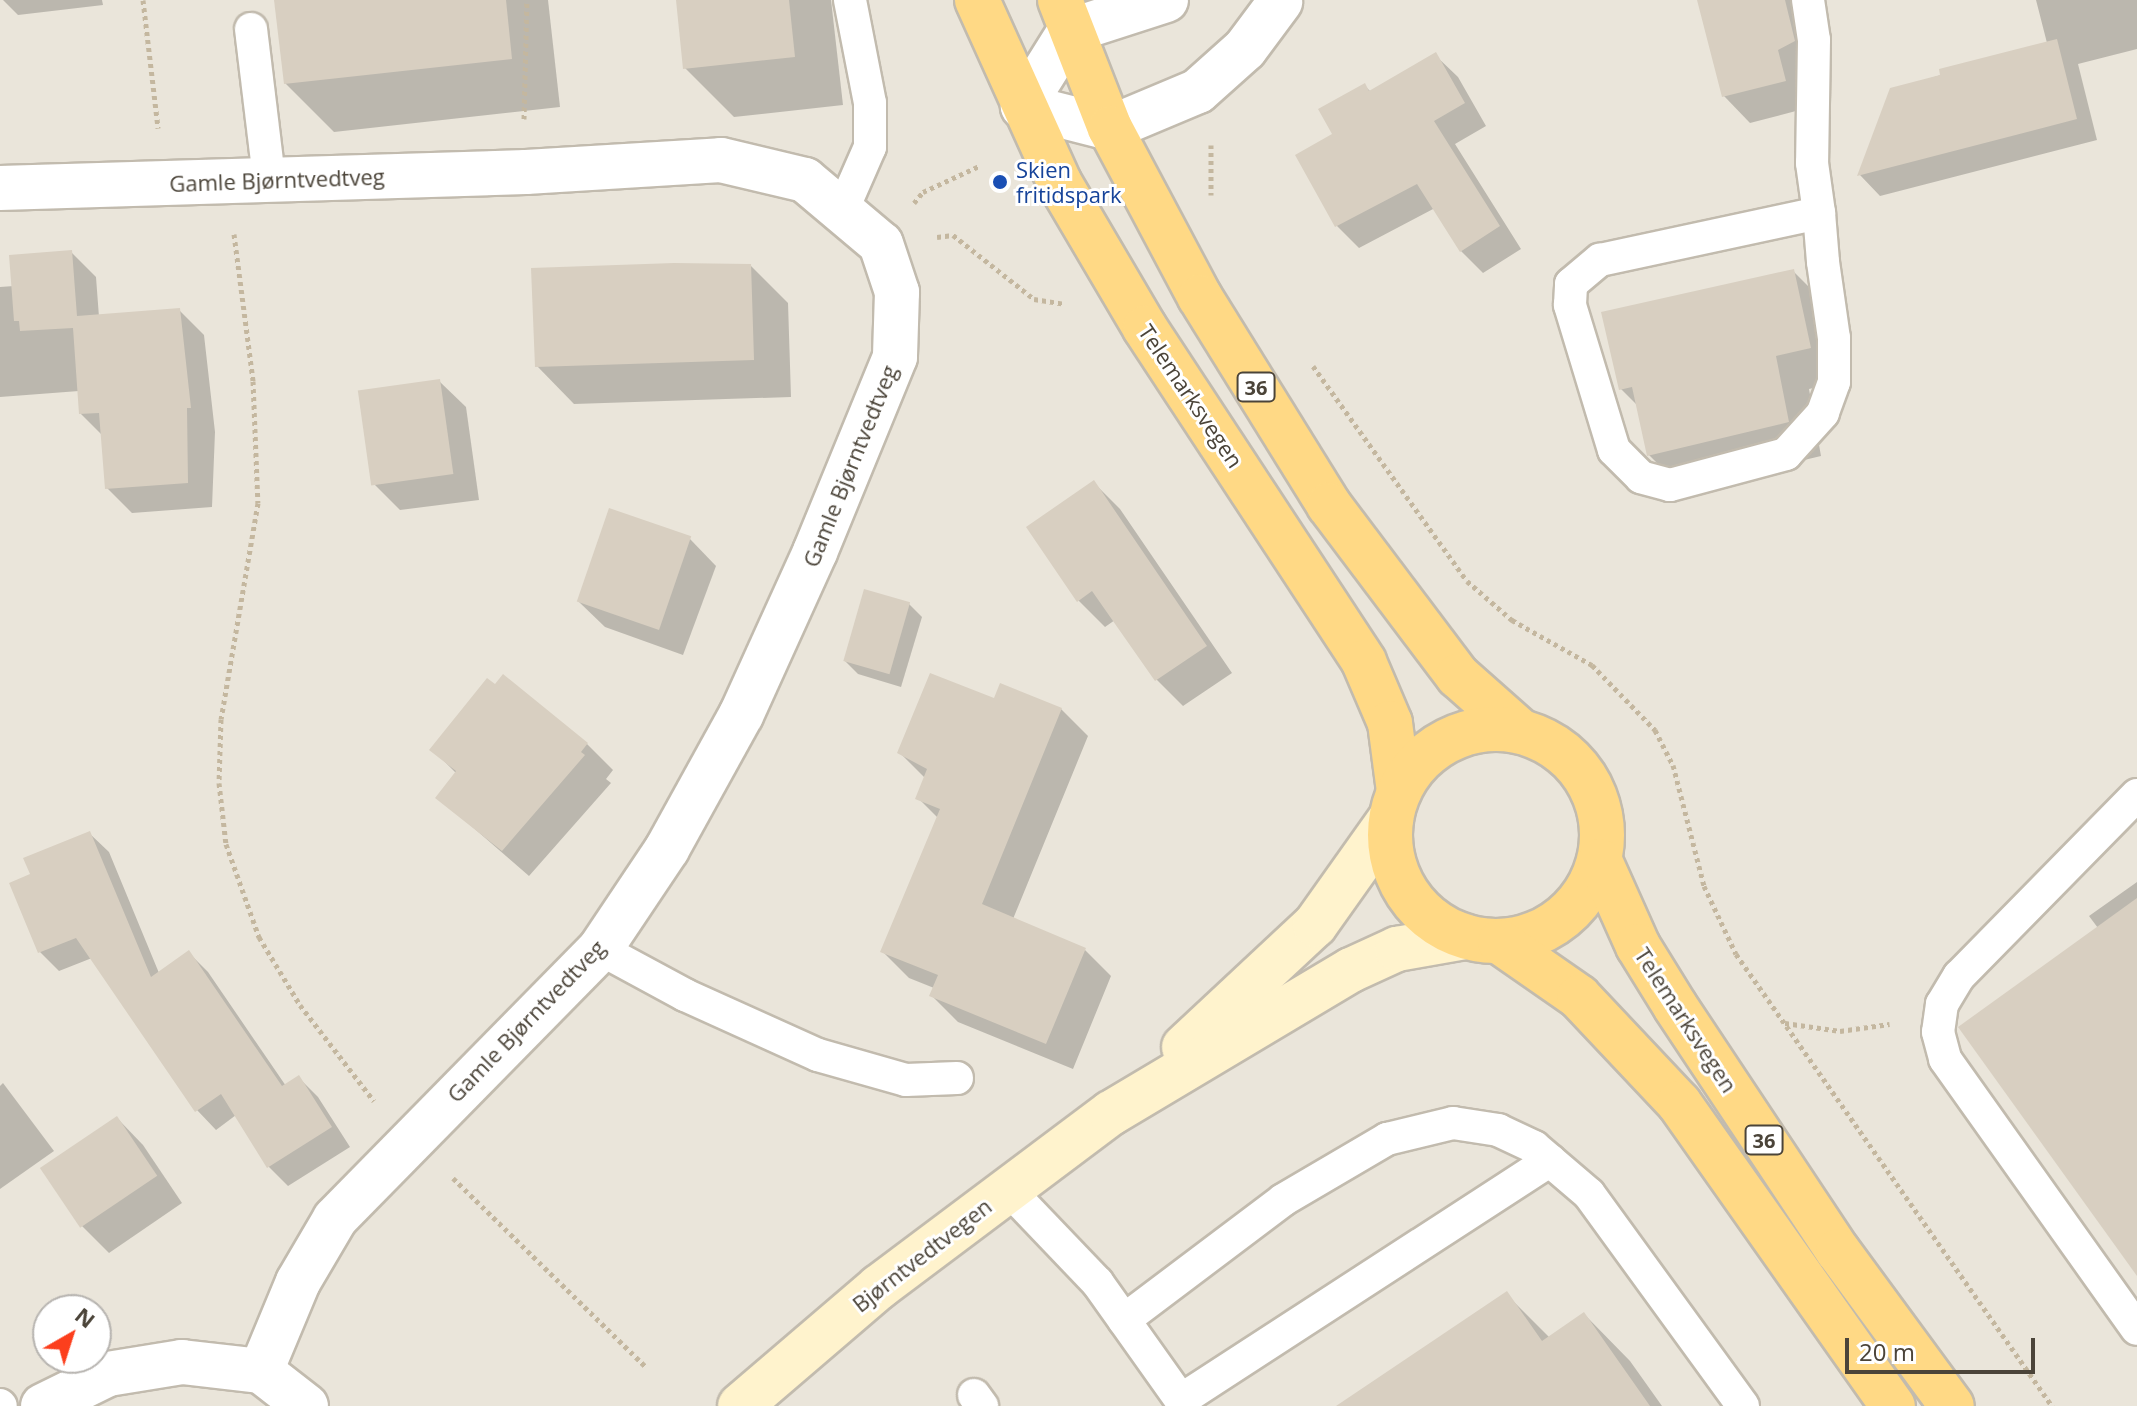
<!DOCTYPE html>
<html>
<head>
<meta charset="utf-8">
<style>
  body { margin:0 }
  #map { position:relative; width:2137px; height:1406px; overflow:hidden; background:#f6f3ec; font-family:"Open Sans",sans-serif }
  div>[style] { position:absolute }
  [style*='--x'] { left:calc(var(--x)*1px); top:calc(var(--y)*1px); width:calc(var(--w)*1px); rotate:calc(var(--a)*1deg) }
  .residential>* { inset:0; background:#eae5da }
  .shadow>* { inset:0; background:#0003 }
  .building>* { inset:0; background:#d8cfc1; transform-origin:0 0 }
  .path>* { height:5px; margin-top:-2.5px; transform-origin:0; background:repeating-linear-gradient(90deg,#c4b79f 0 4px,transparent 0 8px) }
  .roads { filter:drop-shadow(2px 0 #c2bbae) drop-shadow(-2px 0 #c2bbae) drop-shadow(0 2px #c2bbae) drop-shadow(0 -2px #c2bbae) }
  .service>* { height:32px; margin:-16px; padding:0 16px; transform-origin:16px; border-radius:16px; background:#fff }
  .minor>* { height:44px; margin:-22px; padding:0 22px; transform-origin:22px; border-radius:22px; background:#fff }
  .tertiary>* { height:44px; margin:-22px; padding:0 22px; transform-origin:22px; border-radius:22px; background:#fff }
  .secondary>* { height:44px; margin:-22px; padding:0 22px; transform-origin:22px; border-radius:22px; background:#fff3cd }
  .trunk>* { height:44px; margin:-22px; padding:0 22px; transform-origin:22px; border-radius:22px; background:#ffd985 }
  .trunk>.ring { margin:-22px; padding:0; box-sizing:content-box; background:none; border:44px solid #ffd985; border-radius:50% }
  .dots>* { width:22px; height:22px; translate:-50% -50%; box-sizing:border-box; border:4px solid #fff; border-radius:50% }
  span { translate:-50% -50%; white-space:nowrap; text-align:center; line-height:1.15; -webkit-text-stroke:6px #fff; paint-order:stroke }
  .shield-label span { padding:2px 6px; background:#fff; border:2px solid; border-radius:6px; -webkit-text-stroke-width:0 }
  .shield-label { font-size:20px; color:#4b4439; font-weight:700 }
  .transit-label { font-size:22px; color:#164399 }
  .left { translate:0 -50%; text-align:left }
  .street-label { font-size:22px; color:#4b4439 }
  .north { position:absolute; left:32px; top:1294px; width:80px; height:80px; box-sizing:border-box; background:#fff; border:2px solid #b7b4b0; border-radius:50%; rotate:39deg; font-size:22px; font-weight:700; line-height:32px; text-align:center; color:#4b4439 }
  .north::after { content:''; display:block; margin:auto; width:28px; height:36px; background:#fc3f1d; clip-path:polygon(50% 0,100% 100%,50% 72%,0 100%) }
  .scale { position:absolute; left:1845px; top:1338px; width:190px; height:36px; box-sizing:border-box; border:4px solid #4b4439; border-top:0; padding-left:10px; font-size:24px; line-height:28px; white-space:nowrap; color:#4b4439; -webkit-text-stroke:6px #fff; paint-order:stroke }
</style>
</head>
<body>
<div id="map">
  <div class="residential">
    <div style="clip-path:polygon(evenodd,0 0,2137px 0,2137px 1406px,0 1406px,0 0,48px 1310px,96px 1310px,96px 1358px,48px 1358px,48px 1310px)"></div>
  </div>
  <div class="shadow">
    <div style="clip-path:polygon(3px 0,102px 0,103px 5px,18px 15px)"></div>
    <div style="clip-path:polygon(276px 0,548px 0,560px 107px,334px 132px,285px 83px)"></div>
    <div style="clip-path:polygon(678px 0,831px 0,843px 105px,734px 117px,685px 68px)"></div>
    <div style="clip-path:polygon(1699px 0,1803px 0,1811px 107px,1750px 123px,1724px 96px)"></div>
    <div style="clip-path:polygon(2036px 0,2137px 0,2137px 49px,2078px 64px,2097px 140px,1880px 196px,1860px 175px,1891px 90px,2047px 43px)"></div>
    <div style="clip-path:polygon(1435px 55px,1458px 77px,1486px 126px,1455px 144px,1521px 249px,1483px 273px,1461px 251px,1435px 208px,1359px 248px,1336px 225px,1335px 134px,1364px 85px,1371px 92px)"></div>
    <div style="clip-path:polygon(71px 252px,96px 277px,99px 317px,179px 310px,204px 335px,215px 432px,212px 507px,132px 513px,107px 488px,102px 435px,81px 414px,79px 391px,0 397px,0 287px,14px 286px)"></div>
    <div style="clip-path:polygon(751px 266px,788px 303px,791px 397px,574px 404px,537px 366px)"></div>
    <div style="clip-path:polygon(1793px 271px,1827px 305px,1843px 381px,1809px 389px,1821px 456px,1683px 489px,1649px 455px,1639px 407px,1621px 389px)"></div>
    <div style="clip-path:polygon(439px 381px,466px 407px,479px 500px,400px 510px,374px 484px)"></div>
    <div style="clip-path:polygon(1093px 482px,1120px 509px,1232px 673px,1183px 706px,1157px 680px,1115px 620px,1105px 627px,1079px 601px,1029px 527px)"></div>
    <div style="clip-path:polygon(690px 539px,716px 566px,683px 655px,605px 627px,578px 601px)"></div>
    <div style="clip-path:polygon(909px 604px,922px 617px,901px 687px,858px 674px,845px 661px)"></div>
    <div style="clip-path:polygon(495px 687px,587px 744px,613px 770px,606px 779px,611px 783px,529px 876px,438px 797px,457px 774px,432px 749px)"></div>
    <div style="clip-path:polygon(996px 700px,1061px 709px,1088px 736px,1013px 919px,1084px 949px,1111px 976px,1073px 1069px,958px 1022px,931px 995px,934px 988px,909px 978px,883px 952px,938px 818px,918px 798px,926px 779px,900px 753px)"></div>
    <div style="clip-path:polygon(89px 833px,109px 852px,159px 973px,189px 953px,208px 972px,286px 1086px,299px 1078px,318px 1097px,350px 1147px,288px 1186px,269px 1167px,236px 1115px,216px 1130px,197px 1110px,92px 958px,59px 971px,40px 952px,11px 884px,32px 875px)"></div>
    <div style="clip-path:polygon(2137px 882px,2137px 1273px,2098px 928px,2089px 916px)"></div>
    <div style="clip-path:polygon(3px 1083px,54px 1151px,0 1189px,0 1086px)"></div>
    <div style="clip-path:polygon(117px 1118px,143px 1145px,182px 1203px,109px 1253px,82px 1226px)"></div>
    <div style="clip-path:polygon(1506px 1294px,1550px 1338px,1584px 1314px,1630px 1361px,1662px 1406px,1341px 1406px)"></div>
  </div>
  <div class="building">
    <div style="clip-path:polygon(274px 0,506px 0,512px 59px,284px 84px)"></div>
    <div style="clip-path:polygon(676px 0,789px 0,795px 57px,683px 69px)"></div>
    <div style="clip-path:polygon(1697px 0,1785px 0,1795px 41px,1778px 50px,1786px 81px,1722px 97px)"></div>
    <div style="clip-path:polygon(2057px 39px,2077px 119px,1857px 176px,1890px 88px,1940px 75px,1939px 69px)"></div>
    <div style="clip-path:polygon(1436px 52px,1465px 103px,1434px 121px,1500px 226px,1460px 252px,1417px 184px,1335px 227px,1295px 155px,1332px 134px,1318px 109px,1365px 83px,1369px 91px)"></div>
    <div style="clip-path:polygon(72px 250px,77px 316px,180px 308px,191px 408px,187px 408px,188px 483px,105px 489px,99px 413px,79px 414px,73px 328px,20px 331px,19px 321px,14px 321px,9px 255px)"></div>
    <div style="clip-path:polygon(674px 263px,751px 264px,754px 360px,535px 367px,531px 268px)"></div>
    <div style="clip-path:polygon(1794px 269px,1811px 348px,1776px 356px,1789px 422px,1647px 456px,1632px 387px,1619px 390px,1601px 312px)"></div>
    <div style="left:440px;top:379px;width:96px;height:83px;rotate:82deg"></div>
    <div style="clip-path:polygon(1094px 480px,1207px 646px,1155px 681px,1092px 591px,1077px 602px,1026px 527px)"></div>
    <div style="left:609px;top:508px;width:87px;height:99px;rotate:19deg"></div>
    <div style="left:864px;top:589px;width:48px;height:75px;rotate:16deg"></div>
    <div style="clip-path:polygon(930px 673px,994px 698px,1000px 683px,1062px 708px,982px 904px,1086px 948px,1046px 1044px,929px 996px,938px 975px,880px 952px,940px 809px,915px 799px,927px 769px,897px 753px)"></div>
    <div style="clip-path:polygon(503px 674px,588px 743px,581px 752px,585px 755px,502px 851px,435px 798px,456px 771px,429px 750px,487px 678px,495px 684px)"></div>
    <div style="clip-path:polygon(90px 831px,151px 977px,189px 950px,282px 1086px,299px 1075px,332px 1127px,267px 1168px,221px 1094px,195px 1112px,76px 938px,38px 953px,9px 883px,30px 874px,23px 858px)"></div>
    <div style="clip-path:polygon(2137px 898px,2137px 1276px,1958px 1027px)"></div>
    <div style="left:117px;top:1116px;width:72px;height:93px;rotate:56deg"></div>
    <div style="clip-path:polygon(1507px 1291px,1542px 1341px,1584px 1312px,1650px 1406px,1336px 1406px)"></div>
  </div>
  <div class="path">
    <div style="--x:143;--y:0;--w:129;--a:83.3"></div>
    <div style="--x:524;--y:119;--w:119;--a:-88.6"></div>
    <div style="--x:1211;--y:145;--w:50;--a:90"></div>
    <div style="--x:914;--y:203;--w:14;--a:-51"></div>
    <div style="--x:923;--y:192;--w:62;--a:-24.9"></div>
    <div style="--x:234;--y:234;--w:148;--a:82.6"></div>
    <div style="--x:253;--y:381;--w:122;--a:87.7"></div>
    <div style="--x:258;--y:503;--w:219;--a:99.7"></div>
    <div style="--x:221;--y:719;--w:64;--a:91.8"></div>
    <div style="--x:219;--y:783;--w:61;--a:83.5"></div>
    <div style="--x:226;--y:844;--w:99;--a:70.5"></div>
    <div style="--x:259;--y:937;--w:79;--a:58.9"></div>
    <div style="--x:300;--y:1005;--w:121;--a:52.4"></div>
    <div style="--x:937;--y:237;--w:16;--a:-7"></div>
    <div style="--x:953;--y:235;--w:103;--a:38.3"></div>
    <div style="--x:1034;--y:299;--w:31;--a:9"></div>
    <div style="--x:1313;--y:366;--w:264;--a:54.4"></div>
    <div style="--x:1467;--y:581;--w:60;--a:40.9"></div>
    <div style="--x:1512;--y:620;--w:92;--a:29.4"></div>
    <div style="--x:1592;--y:665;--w:91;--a:45.9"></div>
    <div style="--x:1655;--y:730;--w:39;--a:63"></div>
    <div style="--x:1673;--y:765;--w:125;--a:75.6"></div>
    <div style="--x:1704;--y:886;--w:75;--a:64.8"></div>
    <div style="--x:1736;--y:954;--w:552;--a:55.04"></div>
    <div style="--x:1785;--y:1023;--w:56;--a:8.3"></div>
    <div style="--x:1840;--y:1031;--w:50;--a:-8"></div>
    <div style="--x:453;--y:1178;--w:270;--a:44.4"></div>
  </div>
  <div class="roads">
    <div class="service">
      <div style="--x:1808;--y:0;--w:40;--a:81.5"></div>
      <div style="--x:1814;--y:40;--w:123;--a:90.9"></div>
      <div style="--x:1812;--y:163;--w:50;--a:82"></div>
      <div style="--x:1819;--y:213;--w:49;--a:85.3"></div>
      <div style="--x:1823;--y:262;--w:77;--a:81.8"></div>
      <div style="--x:1834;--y:338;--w:44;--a:90"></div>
      <div style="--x:1834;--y:382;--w:33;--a:110"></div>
      <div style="--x:1823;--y:413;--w:55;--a:132.1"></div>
      <div style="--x:1786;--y:454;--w:120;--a:165"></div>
      <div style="--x:1670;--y:485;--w:30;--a:-165"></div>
      <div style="--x:1641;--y:477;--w:38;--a:-135"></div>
      <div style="--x:1614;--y:450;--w:152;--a:-106.9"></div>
      <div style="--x:1570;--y:305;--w:21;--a:-87"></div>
      <div style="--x:1571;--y:284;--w:38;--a:-40"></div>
      <div style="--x:1600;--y:260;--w:224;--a:-12.1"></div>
      <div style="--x:251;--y:29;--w:150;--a:83.1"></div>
      <div style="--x:842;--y:211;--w:70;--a:-66.4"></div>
      <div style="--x:870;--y:147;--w:44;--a:-90"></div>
      <div style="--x:870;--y:103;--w:105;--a:-101"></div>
      <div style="--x:2137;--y:795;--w:254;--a:134.5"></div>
      <div style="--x:1959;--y:976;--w:33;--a:121"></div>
      <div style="--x:1942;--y:1004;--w:28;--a:98"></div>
      <div style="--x:1938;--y:1032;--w:28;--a:75"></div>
      <div style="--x:1945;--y:1059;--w:331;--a:54.6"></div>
      <div style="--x:600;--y:949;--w:97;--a:28.4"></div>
      <div style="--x:685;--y:995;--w:146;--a:24.3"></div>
      <div style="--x:818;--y:1055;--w:91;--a:15.9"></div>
      <div style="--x:906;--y:1080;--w:51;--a:-2.2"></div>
      <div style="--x:1008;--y:1189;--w:129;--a:46.3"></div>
      <div style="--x:1097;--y:1282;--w:152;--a:54.6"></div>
      <div style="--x:1124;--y:1320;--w:199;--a:-37"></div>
      <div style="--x:1283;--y:1200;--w:121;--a:-30.4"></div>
      <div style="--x:1387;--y:1139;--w:68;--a:-13.6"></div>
      <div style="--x:1453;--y:1123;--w:46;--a:8.8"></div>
      <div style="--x:1498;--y:1130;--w:40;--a:25"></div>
      <div style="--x:1534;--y:1147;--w:72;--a:40.5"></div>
      <div style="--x:1589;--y:1194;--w:262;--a:54"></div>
      <div style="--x:974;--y:1395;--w:14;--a:54"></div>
      <div style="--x:1181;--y:1400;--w:440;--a:-33"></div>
      <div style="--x:0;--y:1405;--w:1;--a:45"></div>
    </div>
    <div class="minor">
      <div style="--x:0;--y:188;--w:526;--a:-1.74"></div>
      <div style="--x:526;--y:172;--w:195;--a:-3.5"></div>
      <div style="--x:721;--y:160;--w:86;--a:13.4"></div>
      <div style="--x:805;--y:180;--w:99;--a:40.1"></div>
      <div style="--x:881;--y:244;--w:51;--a:71.6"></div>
      <div style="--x:897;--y:292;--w:65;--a:91.8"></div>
      <div style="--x:895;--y:357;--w:211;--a:112.3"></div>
      <div style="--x:815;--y:552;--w:179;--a:114.4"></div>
      <div style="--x:741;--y:715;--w:153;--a:118.9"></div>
      <div style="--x:667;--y:849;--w:120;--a:123.8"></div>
      <div style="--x:600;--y:949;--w:378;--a:134.5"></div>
      <div style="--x:335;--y:1219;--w:73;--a:120.4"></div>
      <div style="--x:298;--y:1282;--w:96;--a:112.6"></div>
      <div style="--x:43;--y:1406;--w:72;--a:-26.2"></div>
      <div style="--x:108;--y:1374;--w:75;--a:-9.2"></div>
      <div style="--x:182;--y:1362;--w:80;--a:6.5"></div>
      <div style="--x:261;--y:1371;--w:57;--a:37.9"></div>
    </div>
    <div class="tertiary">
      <div style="--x:1166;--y:0;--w:101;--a:162.1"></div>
      <div style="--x:1070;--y:31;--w:89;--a:122.1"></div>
      <div style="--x:1023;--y:106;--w:90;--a:14.2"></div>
      <div style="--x:1110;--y:128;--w:95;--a:-22.8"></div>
      <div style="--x:1198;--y:91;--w:63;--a:-41.8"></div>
      <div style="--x:1245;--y:49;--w:59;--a:-53.3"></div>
    </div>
    <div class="secondary">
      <div style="--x:1184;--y:1047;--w:179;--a:-43"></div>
      <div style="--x:1315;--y:925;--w:131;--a:-54.6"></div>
      <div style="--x:740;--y:1406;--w:183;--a:-40.6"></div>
      <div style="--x:879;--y:1287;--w:290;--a:-36.9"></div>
      <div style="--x:1111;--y:1113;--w:279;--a:-30.8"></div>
      <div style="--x:1351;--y:970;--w:51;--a:-24.5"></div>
      <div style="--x:1397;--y:949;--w:70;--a:-9.9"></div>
    </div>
    <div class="trunk">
      <div style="--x:977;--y:0;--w:200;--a:65.7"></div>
      <div style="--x:1059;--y:182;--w:169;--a:59.5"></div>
      <div style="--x:1145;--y:328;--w:399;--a:56.7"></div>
      <div style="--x:1364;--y:662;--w:66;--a:66.9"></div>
      <div style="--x:1390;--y:723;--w:69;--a:82.5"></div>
      <div style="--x:1060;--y:0;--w:137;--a:68.7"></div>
      <div style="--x:1110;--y:128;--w:191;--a:62"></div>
      <div style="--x:1200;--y:297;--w:245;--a:58.2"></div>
      <div style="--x:1329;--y:505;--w:214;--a:53"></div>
      <div style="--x:1458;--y:676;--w:81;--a:41.5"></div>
      <div class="ring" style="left:1390px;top:729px;width:168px;height:168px"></div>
      <div style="--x:1600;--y:861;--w:93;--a:65.9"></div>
      <div style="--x:1638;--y:946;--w:70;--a:58.3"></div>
      <div style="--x:1675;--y:1006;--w:294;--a:56.4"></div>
      <div style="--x:1838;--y:1251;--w:192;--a:53.7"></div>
      <div style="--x:1500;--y:942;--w:96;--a:34.8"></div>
      <div style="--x:1579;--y:997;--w:146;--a:46.7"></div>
      <div style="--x:1679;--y:1103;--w:371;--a:54.8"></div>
    </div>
  </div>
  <div class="dots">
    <div style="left:1000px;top:182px;background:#1a4fb4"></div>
  </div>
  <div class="shield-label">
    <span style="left:1256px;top:387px">36</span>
    <span style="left:1764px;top:1140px">36</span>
  </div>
  <div class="transit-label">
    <span class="left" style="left:1016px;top:182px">Skien<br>fritidspark</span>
  </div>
  <div class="street-label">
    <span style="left:277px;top:180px;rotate:-2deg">Gamle Bjørntvedtveg</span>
    <span style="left:1191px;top:396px;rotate:56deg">Telemarksvegen</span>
    <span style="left:850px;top:466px;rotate:-68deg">Gamle Bjørntvedtveg</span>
    <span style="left:1686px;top:1020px;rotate:57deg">Telemarksvegen</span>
    <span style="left:526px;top:1021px;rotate:-46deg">Gamle Bjørntvedtveg</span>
    <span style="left:922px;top:1255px;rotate:-38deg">Bjørntvedtvegen</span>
  </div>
  <div class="north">N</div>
  <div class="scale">20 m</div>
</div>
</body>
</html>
